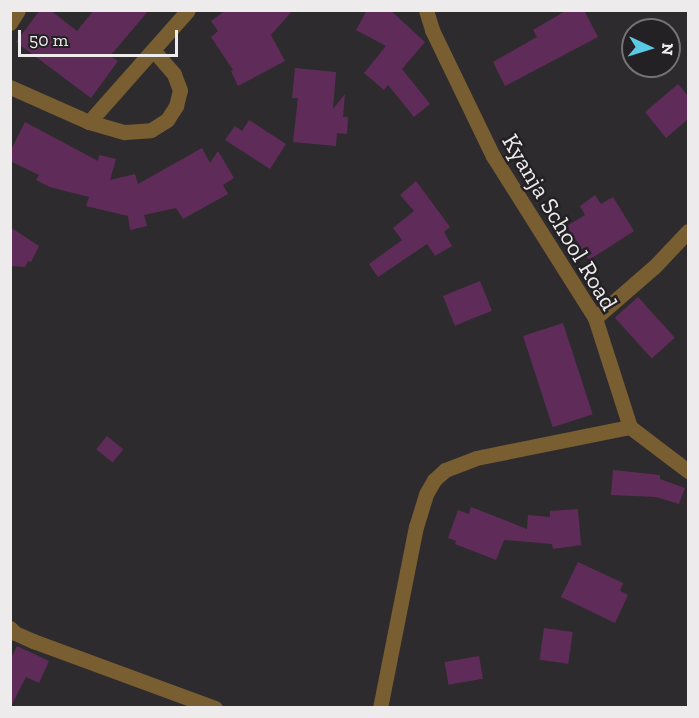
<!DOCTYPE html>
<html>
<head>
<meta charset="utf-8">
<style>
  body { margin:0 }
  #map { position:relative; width:699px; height:718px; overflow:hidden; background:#2e2b2e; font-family:"Zilla Slab",serif }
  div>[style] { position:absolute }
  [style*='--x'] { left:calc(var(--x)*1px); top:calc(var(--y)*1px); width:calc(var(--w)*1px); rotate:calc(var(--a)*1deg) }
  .building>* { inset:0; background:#5f2c59; transform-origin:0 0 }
  .street>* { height:15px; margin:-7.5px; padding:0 7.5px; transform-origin:7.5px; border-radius:7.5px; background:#795e31 }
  span { translate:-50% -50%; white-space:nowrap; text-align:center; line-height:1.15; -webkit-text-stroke:5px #242124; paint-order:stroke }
  .street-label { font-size:24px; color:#eeebed }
  .frame { position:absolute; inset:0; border:12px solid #eeebed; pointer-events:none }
  .north { position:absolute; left:621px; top:18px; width:60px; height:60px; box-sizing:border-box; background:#242124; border:2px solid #757274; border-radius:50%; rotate:94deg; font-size:16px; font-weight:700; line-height:24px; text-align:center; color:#eeebed }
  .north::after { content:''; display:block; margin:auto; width:21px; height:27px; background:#5bc8e6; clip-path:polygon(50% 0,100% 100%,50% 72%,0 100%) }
  .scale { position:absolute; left:18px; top:30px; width:160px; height:27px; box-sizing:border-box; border:3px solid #eeebed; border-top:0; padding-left:8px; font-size:18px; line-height:21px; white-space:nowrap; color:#eeebed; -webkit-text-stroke:4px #242124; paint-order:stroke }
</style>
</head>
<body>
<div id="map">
  <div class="building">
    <div style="clip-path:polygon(40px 10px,50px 10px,77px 31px,94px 10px,149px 10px,110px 56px,118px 61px,91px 98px,16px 42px)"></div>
    <div style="clip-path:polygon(226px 10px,293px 10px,271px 35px,285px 61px,238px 86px,231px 71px,233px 70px,211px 37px,218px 31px,211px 21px)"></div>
    <div style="clip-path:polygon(367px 10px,390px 10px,425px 42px,402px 69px,430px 104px,414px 117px,388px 85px,384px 90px,364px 73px,386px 46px,356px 30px)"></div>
    <div style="clip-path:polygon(567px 10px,584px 10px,598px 37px,505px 86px,493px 62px,537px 37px,533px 30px)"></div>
    <div style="clip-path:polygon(295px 68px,336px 72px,333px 109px,345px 94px,343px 117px,348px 117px,347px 134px,337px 133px,336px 146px,293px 142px,298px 98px,292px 98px)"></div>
    <div style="clip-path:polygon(678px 84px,688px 96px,688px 119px,666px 138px,645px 112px)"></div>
    <div style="clip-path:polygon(249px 120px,286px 144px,270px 169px,225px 140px,235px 126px,242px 131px)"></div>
    <div style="clip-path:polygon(25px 122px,98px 161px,99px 155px,116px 159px,110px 180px,135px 174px,138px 184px,202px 148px,210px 163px,218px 151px,234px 178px,223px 185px,228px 194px,183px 219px,176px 208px,144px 215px,147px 226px,130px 230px,128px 216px,86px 206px,89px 197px,50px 187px,36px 180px,39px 175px,10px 161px,10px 152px)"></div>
    <div style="clip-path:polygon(416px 181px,450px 227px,444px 232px,452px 246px,435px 256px,427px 244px,378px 277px,369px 264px,402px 240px,393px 228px,414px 211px,400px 195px)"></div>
    <div style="clip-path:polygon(595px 195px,601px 204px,613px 197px,634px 231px,589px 260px,567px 226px,585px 215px,580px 206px)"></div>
    <div style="clip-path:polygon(10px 227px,39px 246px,31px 262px,28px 261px,25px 267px,10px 266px)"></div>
    <div style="left:480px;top:281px;width:32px;height:40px;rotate:68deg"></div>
    <div style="left:638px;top:297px;width:55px;height:31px;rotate:48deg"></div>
    <div style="left:563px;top:323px;width:96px;height:42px;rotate:72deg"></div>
    <div style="left:107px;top:436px;width:21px;height:17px;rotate:39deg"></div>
    <div style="clip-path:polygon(613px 470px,660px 475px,660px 479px,685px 488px,679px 504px,656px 497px,611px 495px)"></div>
    <div style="clip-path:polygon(471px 507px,527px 529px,528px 515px,550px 517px,550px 511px,578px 509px,581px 545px,553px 549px,552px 544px,504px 540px,496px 560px,455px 544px,456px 541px,448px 538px,458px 510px,469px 514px)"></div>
    <div style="clip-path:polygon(578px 562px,623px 583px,620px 591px,628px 595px,615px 623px,561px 597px)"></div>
    <div style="left:544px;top:628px;width:29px;height:32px;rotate:8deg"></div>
    <div style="clip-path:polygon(17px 646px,49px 661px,39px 683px,26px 677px,10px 708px,10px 660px)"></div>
    <div style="left:479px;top:656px;width:23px;height:35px;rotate:80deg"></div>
  </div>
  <div class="street">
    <div style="--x:426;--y:10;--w:21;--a:73"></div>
    <div style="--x:432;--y:30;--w:140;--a:64.2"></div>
    <div style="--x:493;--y:156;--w:191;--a:57.8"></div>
    <div style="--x:595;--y:318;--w:114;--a:72.2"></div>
    <div style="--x:630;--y:427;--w:73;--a:37.2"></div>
    <div style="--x:10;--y:23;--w:15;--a:-58"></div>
    <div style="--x:10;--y:87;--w:86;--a:23.9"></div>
    <div style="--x:89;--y:122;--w:149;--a:-48.5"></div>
    <div style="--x:89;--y:122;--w:37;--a:16"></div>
    <div style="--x:125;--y:132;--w:26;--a:-4"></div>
    <div style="--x:151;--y:130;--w:19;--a:-32"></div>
    <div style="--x:167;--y:120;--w:17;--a:-57"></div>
    <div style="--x:176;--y:106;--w:16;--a:-76"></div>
    <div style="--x:180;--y:90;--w:17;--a:-111"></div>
    <div style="--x:174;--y:74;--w:30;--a:-131"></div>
    <div style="--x:595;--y:318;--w:79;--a:-40.9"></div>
    <div style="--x:655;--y:266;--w:48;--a:-46.7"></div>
    <div style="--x:10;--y:628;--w:7;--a:45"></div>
    <div style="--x:15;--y:633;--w:20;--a:24"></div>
    <div style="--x:33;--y:641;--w:194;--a:20.2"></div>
    <div style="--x:380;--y:708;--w:185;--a:-78.8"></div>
    <div style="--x:416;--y:527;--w:34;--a:-73"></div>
    <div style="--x:426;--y:494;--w:16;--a:-60"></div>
    <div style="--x:434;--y:480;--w:15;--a:-42"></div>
    <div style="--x:445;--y:470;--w:33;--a:-21"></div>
    <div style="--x:476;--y:458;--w:157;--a:-11.4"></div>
  </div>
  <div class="street-label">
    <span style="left:560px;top:222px;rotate:59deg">Kyanja School Road</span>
  </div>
  <div class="frame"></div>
  <div class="north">N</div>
  <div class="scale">50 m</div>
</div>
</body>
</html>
